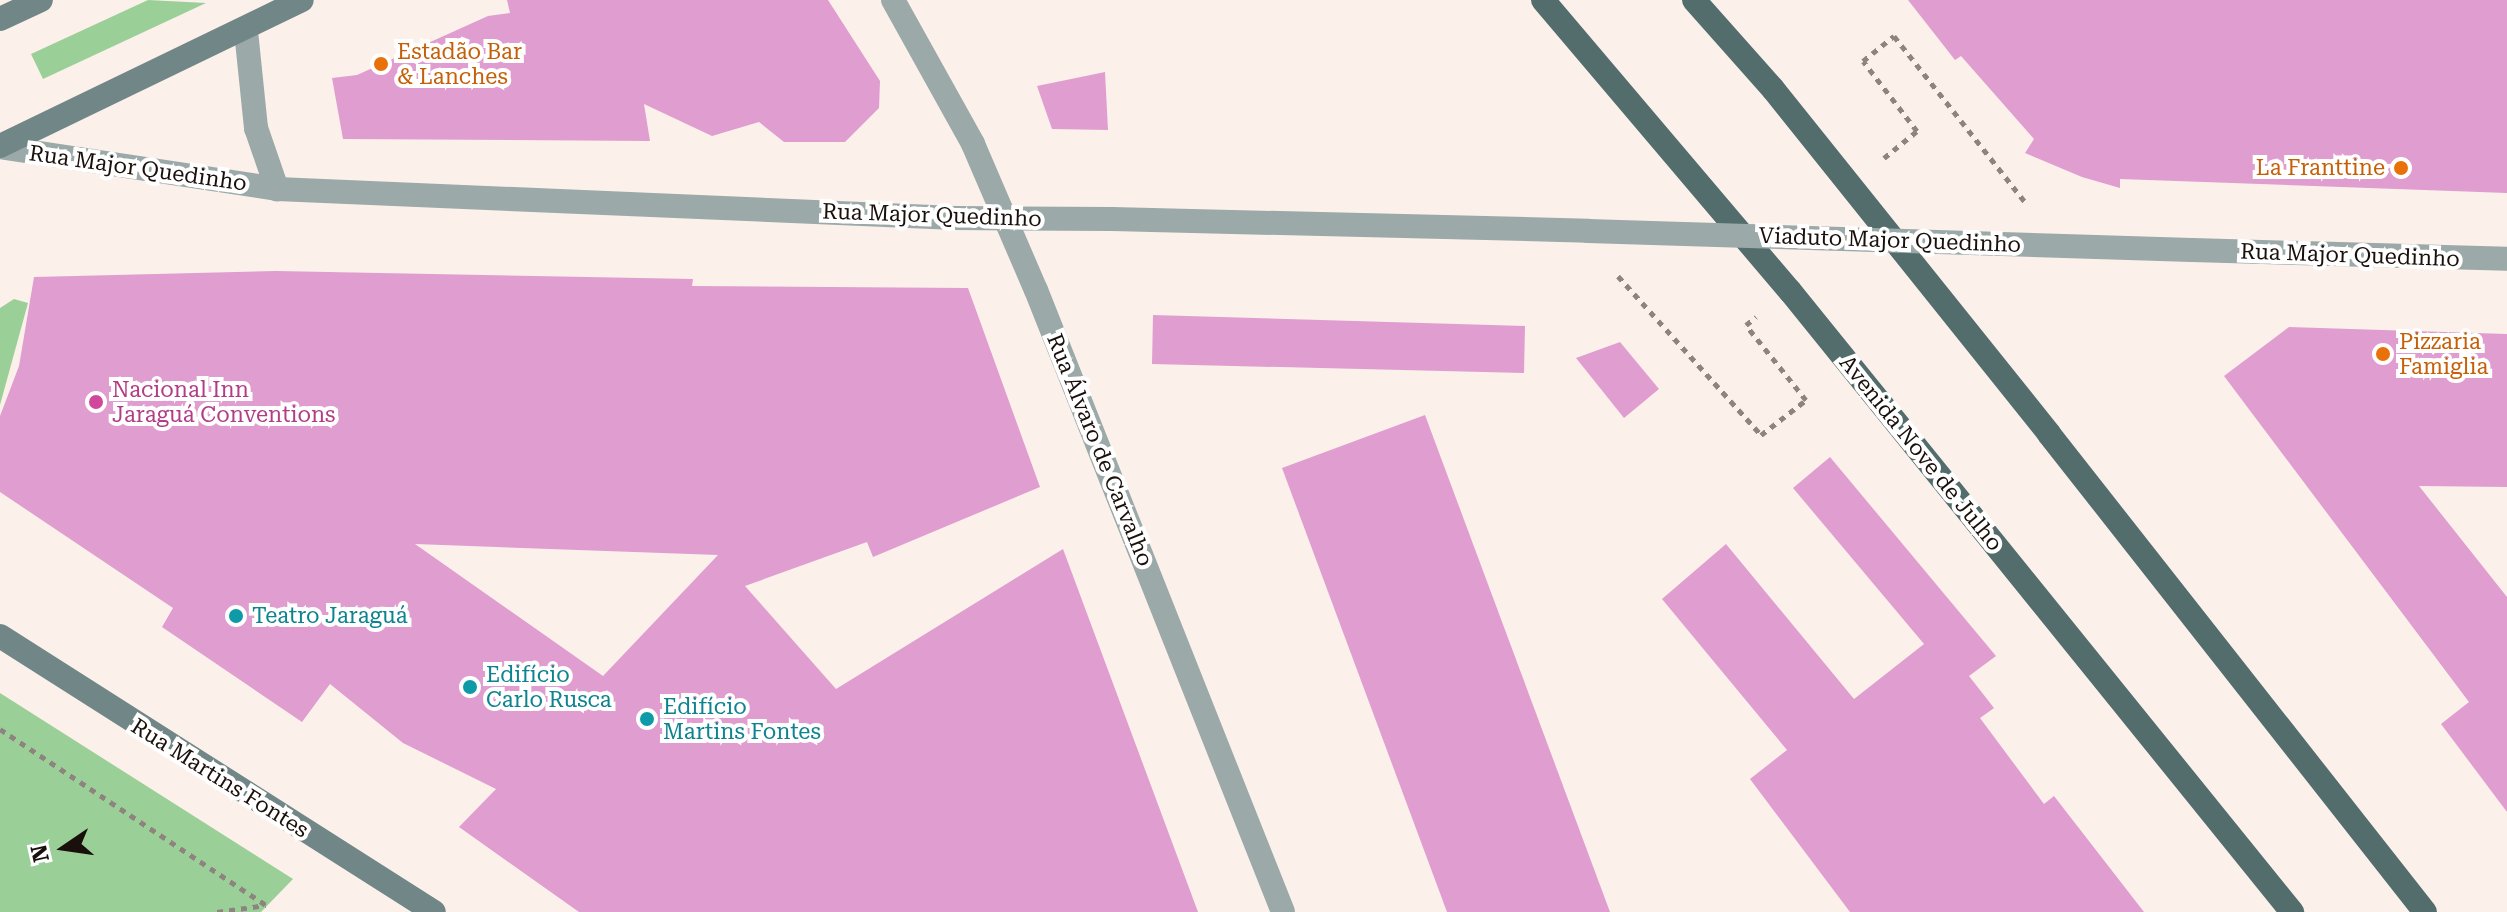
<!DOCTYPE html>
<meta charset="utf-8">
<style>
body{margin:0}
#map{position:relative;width:2507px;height:912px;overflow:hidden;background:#fcf0eb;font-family:"Roboto Serif",serif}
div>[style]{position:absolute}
.green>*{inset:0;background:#9acf98}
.building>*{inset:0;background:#df9ecf}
.path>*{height:5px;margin-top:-2.5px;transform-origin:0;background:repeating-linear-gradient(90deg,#8e837f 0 6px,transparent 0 12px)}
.minor>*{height:24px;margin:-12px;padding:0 12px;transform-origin:12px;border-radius:12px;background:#9ba9a9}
.tertiary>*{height:24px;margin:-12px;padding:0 12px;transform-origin:12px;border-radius:12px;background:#9ba9a9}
.secondary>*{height:24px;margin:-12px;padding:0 12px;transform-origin:12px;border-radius:12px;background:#718686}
.primary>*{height:24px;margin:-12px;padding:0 12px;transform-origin:12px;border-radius:12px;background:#536d6d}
.minor-bridge>*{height:24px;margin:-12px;padding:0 12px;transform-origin:12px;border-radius:12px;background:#9ba9a9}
.dots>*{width:22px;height:22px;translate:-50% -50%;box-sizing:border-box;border:4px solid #fff;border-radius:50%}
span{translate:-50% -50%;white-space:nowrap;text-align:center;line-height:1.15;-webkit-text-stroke:8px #fff;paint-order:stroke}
.food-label{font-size:22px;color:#c56008}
.left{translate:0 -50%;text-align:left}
.right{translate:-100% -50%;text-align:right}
.street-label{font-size:22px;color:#19100c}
.hotel-label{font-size:22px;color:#b23c85}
.culture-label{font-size:22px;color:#0d838f}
.north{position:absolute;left:24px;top:808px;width:80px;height:80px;-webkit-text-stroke:6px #fff;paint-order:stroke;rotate:257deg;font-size:22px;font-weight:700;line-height:32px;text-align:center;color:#19100c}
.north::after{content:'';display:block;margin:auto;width:28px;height:36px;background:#19100c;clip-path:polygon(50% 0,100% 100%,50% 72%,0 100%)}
</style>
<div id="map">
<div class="green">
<div style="clip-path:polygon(148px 0,206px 3px,43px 79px,31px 54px)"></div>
<div style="clip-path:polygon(14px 299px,28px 303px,0 405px,0 308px)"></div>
<div style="clip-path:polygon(0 693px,293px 879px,261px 912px,0 912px)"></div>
</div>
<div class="building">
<div style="clip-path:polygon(507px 0,828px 0,880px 81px,879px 108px,845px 142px,784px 142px,759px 122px,712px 136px,644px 104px,650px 141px,343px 139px,332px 78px,357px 75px,488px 16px,510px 13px)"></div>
<div style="clip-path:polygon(1908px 0,2507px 0,2507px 193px,2120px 179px,2120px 188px,2082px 177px,2025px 153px,2034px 139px,1961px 56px,1955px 60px)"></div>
<div style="clip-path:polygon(1105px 72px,1108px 130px,1052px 129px,1037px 86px)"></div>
<div style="clip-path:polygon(evenodd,276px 271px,693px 279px,692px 286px,968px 288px,1040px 487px,873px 557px,867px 542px,745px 586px,836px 689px,1063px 549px,1198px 912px,579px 912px,459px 827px,496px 789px,403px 743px,330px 684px,302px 722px,162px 627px,173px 608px,0 492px,0 416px,19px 366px,34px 277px,276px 271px,415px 544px,718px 555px,603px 676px,415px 544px)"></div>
<div style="clip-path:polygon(1153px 315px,1525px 326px,1524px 373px,1152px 364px)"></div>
<div style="clip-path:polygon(2289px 327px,2507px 334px,2507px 487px,2419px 486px,2507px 597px,2507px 812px,2441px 724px,2469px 702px,2224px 376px)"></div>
<div style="clip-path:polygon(1620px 342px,1659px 389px,1624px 418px,1576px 358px)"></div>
<div style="clip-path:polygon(1425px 415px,1610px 912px,1447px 912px,1282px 468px)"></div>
<div style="clip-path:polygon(1830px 457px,1996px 656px,1969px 676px,1994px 708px,1980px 718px,2044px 804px,2054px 796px,2144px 912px,1850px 912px,1750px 779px,1787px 750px,1662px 599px,1726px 544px,1854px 699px,1924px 644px,1793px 488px)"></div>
</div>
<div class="path">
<div style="left:1884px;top:158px;width:43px;rotate:-39.3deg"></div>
<div style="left:1917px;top:131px;width:88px;rotate:-127.6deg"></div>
<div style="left:1863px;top:61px;width:40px;rotate:-39deg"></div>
<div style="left:1894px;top:36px;width:211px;rotate:51.7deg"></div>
<div style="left:1618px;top:276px;width:214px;rotate:48deg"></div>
<div style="left:1761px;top:435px;width:57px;rotate:-37.9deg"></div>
<div style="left:1806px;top:400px;width:96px;rotate:-128.7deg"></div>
<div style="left:1746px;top:325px;width:13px;rotate:-39deg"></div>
<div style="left:0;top:729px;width:319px;rotate:33.5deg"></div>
<div style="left:217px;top:912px;width:49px;rotate:-8.1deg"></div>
</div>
<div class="minor">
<div style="left:246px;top:31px;width:98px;rotate:84.1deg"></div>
<div style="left:256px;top:128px;width:65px;rotate:71deg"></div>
<div style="left:0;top:147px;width:280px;rotate:8.6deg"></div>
<div style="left:277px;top:189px;width:679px;rotate:2.45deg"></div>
<div style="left:1112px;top:219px;width:476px;rotate:1.4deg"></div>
<div style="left:2192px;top:250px;width:315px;rotate:1.6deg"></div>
</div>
<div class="tertiary">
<div style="left:893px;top:0;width:165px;rotate:60.9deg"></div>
<div style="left:973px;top:144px;width:159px;rotate:66.7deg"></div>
<div style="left:1036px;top:290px;width:669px;rotate:68.34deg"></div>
</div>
<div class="secondary">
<div style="left:0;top:19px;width:45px;rotate:-24.9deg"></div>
<div style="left:0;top:146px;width:335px;rotate:-25.8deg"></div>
<div style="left:0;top:636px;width:514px;rotate:32.45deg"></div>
</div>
<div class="primary">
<div style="left:1543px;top:0;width:382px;rotate:49.7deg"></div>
<div style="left:1790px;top:291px;width:799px;rotate:51.05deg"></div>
<div style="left:1694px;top:0;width:119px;rotate:48.4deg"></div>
<div style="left:1773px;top:89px;width:442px;rotate:51.3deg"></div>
<div style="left:2049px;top:434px;width:608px;rotate:51.81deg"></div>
</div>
<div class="minor-bridge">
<div style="left:955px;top:218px;width:157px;rotate:0.4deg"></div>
<div style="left:1588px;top:231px;width:604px;rotate:1.8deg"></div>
</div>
<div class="dots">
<div style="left:381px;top:64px;background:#e8710a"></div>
<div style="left:2401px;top:168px;background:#e8710a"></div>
<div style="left:2383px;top:354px;background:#e8710a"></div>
<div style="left:96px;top:402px;background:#d1479c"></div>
<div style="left:236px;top:616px;background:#0f9aa8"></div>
<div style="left:470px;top:687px;background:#0f9aa8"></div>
<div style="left:647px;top:719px;background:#0f9aa8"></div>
</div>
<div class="food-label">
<span class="left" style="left:397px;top:64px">Estadão Bar<br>&amp; Lanches</span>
<span class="right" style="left:2385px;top:168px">La Franttine</span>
<span class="left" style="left:2399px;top:354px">Pizzaria<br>Famiglia</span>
</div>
<div class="street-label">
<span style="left:138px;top:168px;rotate:8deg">Rua Major Quedinho</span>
<span style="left:932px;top:215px;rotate:2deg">Rua Major Quedinho</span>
<span style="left:1890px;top:240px;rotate:2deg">Viaduto Major Quedinho</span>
<span style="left:2350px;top:255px;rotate:2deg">Rua Major Quedinho</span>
<span style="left:1100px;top:450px;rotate:68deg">Rua Álvaro de Carvalho</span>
<span style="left:1921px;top:453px;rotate:51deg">Avenida Nove de Julho</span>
<span style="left:220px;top:778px;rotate:32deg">Rua Martins Fontes</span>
</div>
<div class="hotel-label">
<span class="left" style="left:112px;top:402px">Nacional Inn<br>Jaraguá Conventions</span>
</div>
<div class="culture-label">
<span class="left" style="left:252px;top:616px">Teatro Jaraguá</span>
<span class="left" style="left:486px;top:687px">Edifício<br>Carlo Rusca</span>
<span class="left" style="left:663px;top:719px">Edifício<br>Martins Fontes</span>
</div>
<div class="north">N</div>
</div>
